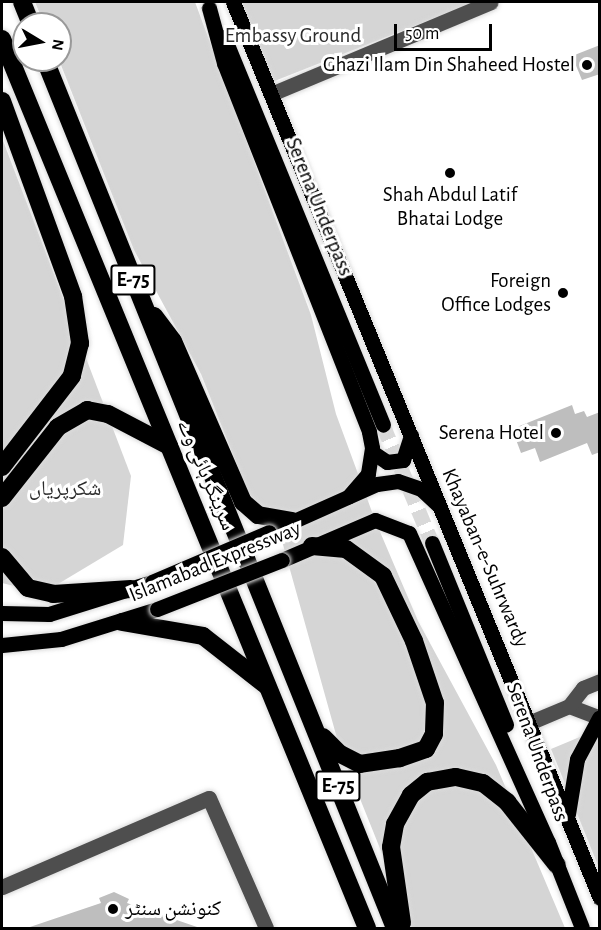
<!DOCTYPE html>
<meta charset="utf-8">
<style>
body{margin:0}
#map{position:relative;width:601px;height:930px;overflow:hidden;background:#fff;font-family:"Alegreya Sans","Noto Naskh Arabic",sans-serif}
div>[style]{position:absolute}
.green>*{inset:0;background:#d5d5d5}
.building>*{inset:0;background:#bebebe}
.major-tunnel>*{height:15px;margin-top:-7.5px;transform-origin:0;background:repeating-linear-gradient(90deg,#d9d9d9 0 15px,transparent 0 23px)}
.roads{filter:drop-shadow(0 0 2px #dbdbdb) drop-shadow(0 0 2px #dbdbdb)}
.minor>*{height:15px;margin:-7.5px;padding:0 7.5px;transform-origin:7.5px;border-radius:7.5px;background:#4e4e4e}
.major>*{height:15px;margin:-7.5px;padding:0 7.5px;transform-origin:7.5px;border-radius:7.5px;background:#000}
.highway>*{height:18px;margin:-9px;padding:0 9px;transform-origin:9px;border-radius:9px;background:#000}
.bridges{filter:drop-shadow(0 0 2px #dbdbdb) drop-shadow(0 0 2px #dbdbdb)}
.major-bridge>*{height:15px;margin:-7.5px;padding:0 7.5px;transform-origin:7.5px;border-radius:7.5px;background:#000}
.dots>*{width:16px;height:16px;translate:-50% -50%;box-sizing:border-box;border:3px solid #fff;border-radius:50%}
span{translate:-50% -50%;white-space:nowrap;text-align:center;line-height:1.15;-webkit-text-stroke:6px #fff;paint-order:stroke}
.shield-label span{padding:2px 4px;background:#fff;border:2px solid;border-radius:4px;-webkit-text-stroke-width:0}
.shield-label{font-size:20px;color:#000;font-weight:700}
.park-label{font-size:21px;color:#2c2c2c}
.poi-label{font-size:21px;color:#000}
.right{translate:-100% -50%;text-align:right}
.left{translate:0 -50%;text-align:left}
.street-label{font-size:21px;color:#000}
.frame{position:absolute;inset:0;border:3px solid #000;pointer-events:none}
.north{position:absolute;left:12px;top:12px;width:60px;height:60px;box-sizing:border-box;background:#fff;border:2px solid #999;border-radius:50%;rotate:100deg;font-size:16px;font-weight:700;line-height:24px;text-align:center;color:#000}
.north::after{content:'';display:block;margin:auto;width:21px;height:27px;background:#000;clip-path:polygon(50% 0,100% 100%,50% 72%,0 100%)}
.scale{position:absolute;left:394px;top:24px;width:98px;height:27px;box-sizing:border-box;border:3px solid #000;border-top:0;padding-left:8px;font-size:18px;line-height:21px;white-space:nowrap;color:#000;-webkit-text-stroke:4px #fff;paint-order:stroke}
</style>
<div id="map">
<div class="green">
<div style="clip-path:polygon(35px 2px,195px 2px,311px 315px,336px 414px,375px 520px,418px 621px,496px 765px,565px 928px,412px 928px,340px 749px,282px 541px,247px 490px,201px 374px,134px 250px,59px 60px,60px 24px,44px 24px)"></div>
<div style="clip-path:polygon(240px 2px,475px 2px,272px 82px)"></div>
<div style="clip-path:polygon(2px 138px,131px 476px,123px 545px,43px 593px,2px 583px)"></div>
<div style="clip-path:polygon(599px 729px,599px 868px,551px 749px)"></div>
</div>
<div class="building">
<div style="clip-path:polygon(600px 45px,600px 74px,582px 80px,572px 56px)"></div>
<div style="clip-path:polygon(572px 405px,575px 414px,584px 411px,587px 417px,600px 412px,600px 452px,592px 455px,587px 443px,540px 462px,535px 448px,521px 453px,512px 429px)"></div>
<div style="clip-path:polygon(114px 892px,129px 899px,127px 903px,200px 928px,27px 928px,101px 903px,99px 898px)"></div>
</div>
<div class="major-tunnel">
<div style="left:383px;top:425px;width:128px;rotate:67.4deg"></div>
</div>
<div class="roads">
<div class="minor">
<div style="left:271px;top:94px;width:238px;rotate:-22.7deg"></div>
<div style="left:569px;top:706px;width:33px;rotate:21deg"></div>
<div style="left:531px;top:722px;width:41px;rotate:-22.8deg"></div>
<div style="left:569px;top:706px;width:23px;rotate:-52deg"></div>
<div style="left:583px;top:688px;width:18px;rotate:-22deg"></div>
<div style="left:2px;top:887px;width:225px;rotate:-23.3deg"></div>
<div style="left:209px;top:798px;width:142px;rotate:66.3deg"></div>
</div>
<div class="major">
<div style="left:233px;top:2px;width:968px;rotate:67.73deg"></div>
<div style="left:209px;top:8px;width:57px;rotate:74.7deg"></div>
<div style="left:224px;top:63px;width:396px;rotate:68.5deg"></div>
<div style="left:369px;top:432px;width:16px;rotate:79deg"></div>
<div style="left:372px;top:448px;width:26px;rotate:99deg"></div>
<div style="left:368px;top:474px;width:30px;rotate:131deg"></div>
<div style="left:224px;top:37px;width:419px;rotate:67.7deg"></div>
<div style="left:372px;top:452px;width:18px;rotate:34deg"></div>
<div style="left:387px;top:462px;width:16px;rotate:-7deg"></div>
<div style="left:403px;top:460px;width:26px;rotate:-72deg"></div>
<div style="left:269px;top:532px;width:118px;rotate:-24deg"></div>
<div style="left:377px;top:484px;width:21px;rotate:-8deg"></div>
<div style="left:398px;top:481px;width:24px;rotate:19deg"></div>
<div style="left:421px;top:489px;width:22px;rotate:43deg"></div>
<div style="left:432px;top:543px;width:196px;rotate:67.8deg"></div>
<div style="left:282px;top:560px;width:101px;rotate:-23.3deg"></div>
<div style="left:375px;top:520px;width:36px;rotate:21deg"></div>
<div style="left:409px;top:533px;width:339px;rotate:65.8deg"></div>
<div style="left:548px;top:842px;width:92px;rotate:68.4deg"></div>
<div style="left:2px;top:613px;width:47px;rotate:1.2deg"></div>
<div style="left:49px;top:614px;width:108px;rotate:-17.3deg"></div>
<div style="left:2px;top:645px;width:59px;rotate:-5.8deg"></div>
<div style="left:61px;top:639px;width:101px;rotate:-17.4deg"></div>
<div style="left:568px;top:814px;width:56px;rotate:-80.7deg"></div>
<div style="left:577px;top:759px;width:47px;rotate:-61.8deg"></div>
</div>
<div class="highway">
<div style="left:22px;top:2px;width:24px;rotate:68deg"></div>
<div style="left:2px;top:39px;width:961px;rotate:67.68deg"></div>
<div style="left:45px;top:60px;width:936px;rotate:68.04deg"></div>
<div style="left:2px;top:101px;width:208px;rotate:70deg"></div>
<div style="left:73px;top:296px;width:48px;rotate:81.5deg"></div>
<div style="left:80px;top:343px;width:34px;rotate:104deg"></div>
<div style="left:72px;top:376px;width:115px;rotate:127.6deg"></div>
<div style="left:154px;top:316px;width:31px;rotate:53deg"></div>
<div style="left:173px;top:341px;width:176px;rotate:66.5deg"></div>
<div style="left:243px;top:502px;width:20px;rotate:41deg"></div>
<div style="left:258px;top:515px;width:35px;rotate:10deg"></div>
<div style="left:2px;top:498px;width:90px;rotate:-51.7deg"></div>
<div style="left:58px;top:427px;width:34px;rotate:-30deg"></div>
<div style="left:87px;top:410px;width:21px;rotate:11deg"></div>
<div style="left:108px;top:414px;width:69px;rotate:27.7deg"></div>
<div style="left:312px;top:546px;width:34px;rotate:5deg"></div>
<div style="left:346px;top:549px;width:46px;rotate:36.1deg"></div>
<div style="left:383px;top:576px;width:72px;rotate:64.5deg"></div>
<div style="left:414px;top:641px;width:65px;rotate:71.3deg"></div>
<div style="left:435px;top:703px;width:31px;rotate:92deg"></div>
<div style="left:434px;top:734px;width:17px;rotate:118deg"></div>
<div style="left:426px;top:749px;width:28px;rotate:161deg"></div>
<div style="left:400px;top:758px;width:40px;rotate:171.5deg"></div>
<div style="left:360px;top:764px;width:22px;rotate:-153deg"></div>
<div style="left:340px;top:754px;width:24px;rotate:-135deg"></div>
<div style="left:2px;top:557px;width:40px;rotate:50deg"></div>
<div style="left:28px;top:588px;width:26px;rotate:13deg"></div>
<div style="left:53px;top:594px;width:78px;rotate:-3.7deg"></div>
<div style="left:122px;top:622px;width:82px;rotate:9.8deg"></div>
<div style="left:203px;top:636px;width:81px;rotate:38deg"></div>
<div style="left:402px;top:923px;width:77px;rotate:-98.2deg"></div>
<div style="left:391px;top:847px;width:23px;rotate:-80deg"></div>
<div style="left:395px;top:824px;width:33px;rotate:-61deg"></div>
<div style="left:411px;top:795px;width:21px;rotate:-39deg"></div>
<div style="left:427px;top:782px;width:29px;rotate:-10deg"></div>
<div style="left:456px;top:777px;width:28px;rotate:13deg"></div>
<div style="left:483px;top:783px;width:31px;rotate:38deg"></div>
<div style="left:507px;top:802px;width:80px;rotate:51.6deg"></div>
</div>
</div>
<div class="bridges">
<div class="major-bridge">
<div style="left:152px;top:582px;width:127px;rotate:-23.1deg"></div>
<div style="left:157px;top:609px;width:134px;rotate:-21.4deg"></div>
</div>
</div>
<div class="dots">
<div style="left:587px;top:65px;background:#000"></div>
<div style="left:450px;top:173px;background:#000"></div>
<div style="left:563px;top:293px;background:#000"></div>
<div style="left:556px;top:433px;background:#000"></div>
<div style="left:113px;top:909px;background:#000"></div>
</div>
<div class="shield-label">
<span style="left:133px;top:280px">E-75</span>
<span style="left:338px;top:786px">E-75</span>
</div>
<div class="park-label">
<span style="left:293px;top:36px">Embassy Ground</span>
<span style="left:65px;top:489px">شکرپریاں</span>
</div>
<div class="poi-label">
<span class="right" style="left:575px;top:65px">Ghazi Ilam Din Shaheed Hostel</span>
<span style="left:450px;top:207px">Shah Abdul Latif<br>Bhatai Lodge</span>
<span class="right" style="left:551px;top:293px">Foreign<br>Office Lodges</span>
<span class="right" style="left:544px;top:433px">Serena Hotel</span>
<span class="left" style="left:125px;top:909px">کنونشن سنٹر</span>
</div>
<div class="street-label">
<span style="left:319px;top:207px;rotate:68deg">Serena Underpass</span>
<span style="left:206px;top:475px;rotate:67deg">سرینگر ہائی وے</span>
<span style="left:485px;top:558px;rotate:67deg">Khayaban-e-Suhrwardy</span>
<span style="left:215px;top:562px;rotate:-22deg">Islamabad Expressway</span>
<span style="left:537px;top:752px;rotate:70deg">Serena Underpass</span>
</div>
<div class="frame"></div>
<div class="north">N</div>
<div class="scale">50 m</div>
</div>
